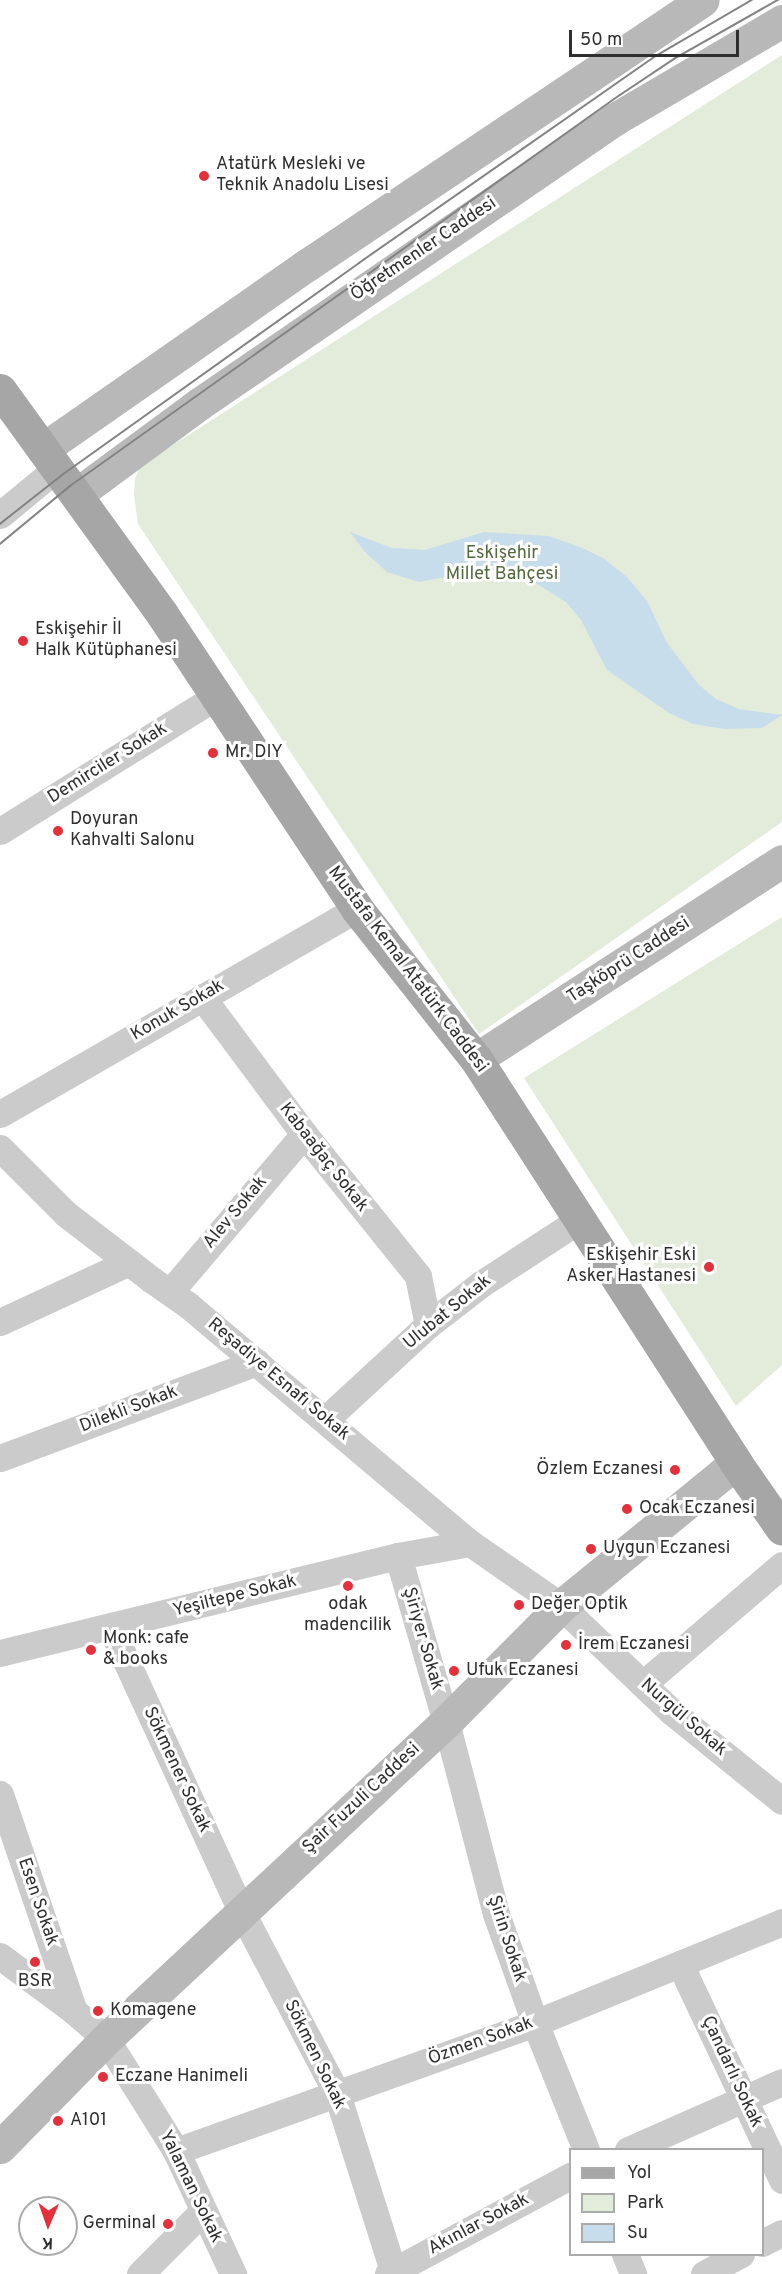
<!DOCTYPE html>
<meta charset="utf-8">
<style>
body{margin:0}
#map{position:relative;width:782px;height:2274px;overflow:hidden;background:#fff;font-family:Overpass,sans-serif}
div>[style]{position:absolute}
.green>*{inset:0;background:#e3ebdb}
.water>*{inset:0;background:#c7ddeb}
.minor>*{height:27px;margin:-13.5px;padding:0 13.5px;transform-origin:13.5px;border-radius:13.5px;background:#cbcbcb}
.secondary>*{height:33px;margin:-16.5px;padding:0 16.5px;transform-origin:16.5px;border-radius:16.5px;background:#b8b8b8}
.primary>*{height:33px;margin:-16.5px;padding:0 16.5px;transform-origin:16.5px;border-radius:16.5px;background:#a6a6a6}
.tram>*{height:1.5px;margin:-0.75px;padding:0 0.75px;transform-origin:0.75px;border-radius:0.75px;background:#838383}
.dots>*{width:16px;height:16px;translate:-50% -50%;box-sizing:border-box;border:3px solid #fff;border-radius:50%}
span{translate:-50% -50%;white-space:nowrap;text-align:center;line-height:1.15;-webkit-text-stroke:6px #fff;paint-order:stroke}
.poi-label{font-size:18px;color:#2e2e2e}
.left{translate:0 -50%;text-align:left}
.right{translate:-100% -50%;text-align:right}
.street-label{font-size:18px;color:#2e2e2e}
.park-label{font-size:18px;color:#50693b}
.legend{position:absolute;left:569px;top:2148px;width:195px;height:108px;box-sizing:border-box;background:#fff;border:2px solid #ababab;margin:0;padding:8px 10px;list-style:none;font-size:18px;color:#2e2e2e}
.legend li{display:flex;align-items:center;gap:12px;height:30px}
.legend b{width:30px;border:2px solid #ababab}
.north{position:absolute;left:18px;top:2196px;width:60px;height:60px;box-sizing:border-box;background:#fff;border:2px solid #ababab;border-radius:50%;rotate:182deg;font-size:16px;font-weight:700;line-height:24px;text-align:center;color:#2e2e2e}
.north::after{content:'';display:block;margin:auto;width:21px;height:27px;background:#e4303b;clip-path:polygon(50% 0,100% 100%,50% 72%,0 100%)}
.scale{position:absolute;left:569px;top:30px;width:170px;height:27px;box-sizing:border-box;border:3px solid #2e2e2e;border-top:0;padding-left:8px;font-size:18px;line-height:21px;white-space:nowrap;color:#2e2e2e;-webkit-text-stroke:4px #fff;paint-order:stroke}
</style>
<div id="map">
<div class="green">
<div style="clip-path:polygon(782px 55px,782px 822px,479px 1034px,138px 524px,134px 495px,135px 479px,140px 466px)"></div>
<div style="clip-path:polygon(782px 917px,782px 1365px,736px 1406px,524px 1078px)"></div>
</div>
<div class="water">
<div style="clip-path:polygon(350px 532px,392px 548px,425px 550px,484px 532px,549px 536px,582px 548px,603px 558px,627px 577px,647px 601px,667px 643px,699px 685px,716px 699px,739px 709px,782px 715px,762px 728px,725px 729px,693px 724px,669px 713px,607px 670px,581px 620px,566px 602px,534px 582px,498px 573px,471px 572px,419px 582px,387px 572px,365px 552px)"></div>
</div>
<div class="minor">
<div style="left:0;top:515px;width:74px;rotate:-39.5deg"></div>
<div style="left:0;top:831px;width:256px;rotate:-31.9deg"></div>
<div style="left:202px;top:997px;width:171px;rotate:53.3deg"></div>
<div style="left:304px;top:1134px;width:182px;rotate:51.2deg"></div>
<div style="left:418px;top:1276px;width:50px;rotate:78.5deg"></div>
<div style="left:0;top:1114px;width:412px;rotate:-29.9deg"></div>
<div style="left:0;top:1148px;width:93px;rotate:45deg"></div>
<div style="left:66px;top:1214px;width:108px;rotate:37.5deg"></div>
<div style="left:152px;top:1280px;width:44px;rotate:34.8deg"></div>
<div style="left:188px;top:1305px;width:369px;rotate:40.2deg"></div>
<div style="left:470px;top:1543px;width:111px;rotate:34.7deg"></div>
<div style="left:561px;top:1606px;width:153px;rotate:43.7deg"></div>
<div style="left:672px;top:1712px;width:141px;rotate:39deg"></div>
<div style="left:170px;top:1292px;width:207px;rotate:-49.7deg"></div>
<div style="left:0;top:1322px;width:142px;rotate:-24.9deg"></div>
<div style="left:326px;top:1419px;width:139px;rotate:-42.7deg"></div>
<div style="left:428px;top:1325px;width:67px;rotate:-37.7deg"></div>
<div style="left:481px;top:1284px;width:117px;rotate:-33.1deg"></div>
<div style="left:0;top:1458px;width:274px;rotate:-20.5deg"></div>
<div style="left:398px;top:1556px;width:173px;rotate:73.9deg"></div>
<div style="left:446px;top:1722px;width:198px;rotate:75.4deg"></div>
<div style="left:496px;top:1914px;width:116px;rotate:70.3deg"></div>
<div style="left:535px;top:2023px;width:137px;rotate:68.1deg"></div>
<div style="left:111px;top:1628px;width:311px;rotate:65.3deg"></div>
<div style="left:241px;top:1911px;width:207px;rotate:62.3deg"></div>
<div style="left:337px;top:2094px;width:189px;rotate:72.4deg"></div>
<div style="left:0;top:1653px;width:410px;rotate:-13.7deg"></div>
<div style="left:398px;top:1556px;width:73px;rotate:-10.2deg"></div>
<div style="left:643px;top:1684px;width:183px;rotate:-40.6deg"></div>
<div style="left:0;top:1794px;width:229px;rotate:71.2deg"></div>
<div style="left:0;top:1956px;width:92px;rotate:36.6deg"></div>
<div style="left:74px;top:2011px;width:43px;rotate:41.2deg"></div>
<div style="left:106px;top:2039px;width:132px;rotate:58deg"></div>
<div style="left:176px;top:2151px;width:136px;rotate:65.1deg"></div>
<div style="left:680px;top:1964px;width:239px;rotate:64.7deg"></div>
<div style="left:628px;top:2150px;width:168px;rotate:-23.8deg"></div>
<div style="left:176px;top:2151px;width:381px;rotate:-19.6deg"></div>
<div style="left:535px;top:2023px;width:267px;rotate:-22.2deg"></div>
<div style="left:762px;top:2243px;width:22px;rotate:-27deg"></div>
<div style="left:625px;top:2254px;width:22px;rotate:68deg"></div>
<div style="left:140px;top:2274px;width:88px;rotate:-45deg"></div>
<div style="left:388px;top:2274px;width:207px;rotate:-28.3deg"></div>
<div style="left:704px;top:2274px;width:42px;rotate:-28.4deg"></div>
</div>
<div class="secondary">
<div style="left:43px;top:449px;width:322px;rotate:-34.9deg"></div>
<div style="left:307px;top:265px;width:476px;rotate:-33.8deg"></div>
<div style="left:77px;top:494px;width:152px;rotate:-36.4deg"></div>
<div style="left:199px;top:404px;width:504px;rotate:-34.41deg"></div>
<div style="left:615px;top:119px;width:194px;rotate:-30.4deg"></div>
<div style="left:476px;top:1059px;width:364px;rotate:-32.9deg"></div>
<div style="left:0;top:2147px;width:151px;rotate:-45.5deg"></div>
<div style="left:106px;top:2039px;width:465px;rotate:-43deg"></div>
<div style="left:446px;top:1722px;width:163px;rotate:-45.2deg"></div>
<div style="left:561px;top:1606px;width:226px;rotate:-39.3deg"></div>
</div>
<div class="primary">
<div style="left:0;top:390px;width:276px;rotate:54.1deg"></div>
<div style="left:162px;top:614px;width:354px;rotate:56.5deg"></div>
<div style="left:357px;top:909px;width:191px;rotate:51.6deg"></div>
<div style="left:476px;top:1059px;width:480px;rotate:57.2deg"></div>
<div style="left:736px;top:1463px;width:80px;rotate:55.1deg"></div>
</div>
<div class="tram">
<div style="left:0;top:524px;width:79px;rotate:-38.3deg"></div>
<div style="left:62px;top:475px;width:365px;rotate:-35.5deg"></div>
<div style="left:359px;top:263px;width:362px;rotate:-34.9deg"></div>
<div style="left:656px;top:56px;width:111px;rotate:-30.3deg"></div>
<div style="left:0;top:544px;width:91px;rotate:-39.6deg"></div>
<div style="left:70px;top:486px;width:675px;rotate:-35.41deg"></div>
<div style="left:620px;top:95px;width:65px;rotate:-33.7deg"></div>
<div style="left:674px;top:59px;width:120px;rotate:-29.6deg"></div>
</div>
<div class="dots">
<div style="left:204px;top:176px;background:#e4303b"></div>
<div style="left:23px;top:641px;background:#e4303b"></div>
<div style="left:213px;top:753px;background:#e4303b"></div>
<div style="left:58px;top:831px;background:#e4303b"></div>
<div style="left:709px;top:1267px;background:#e4303b"></div>
<div style="left:675px;top:1470px;background:#e4303b"></div>
<div style="left:627px;top:1509px;background:#e4303b"></div>
<div style="left:591px;top:1549px;background:#e4303b"></div>
<div style="left:348px;top:1586px;background:#e4303b"></div>
<div style="left:519px;top:1605px;background:#e4303b"></div>
<div style="left:566px;top:1645px;background:#e4303b"></div>
<div style="left:91px;top:1650px;background:#e4303b"></div>
<div style="left:454px;top:1671px;background:#e4303b"></div>
<div style="left:35px;top:1962px;background:#e4303b"></div>
<div style="left:98px;top:2011px;background:#e4303b"></div>
<div style="left:103px;top:2077px;background:#e4303b"></div>
<div style="left:58px;top:2121px;background:#e4303b"></div>
<div style="left:168px;top:2224px;background:#e4303b"></div>
</div>
<div class="poi-label">
<span class="left" style="left:216px;top:176px">Atatürk Mesleki ve<br>Teknik Anadolu Lisesi</span>
<span class="left" style="left:35px;top:641px">Eskişehir İl<br>Halk Kütüphanesi</span>
<span class="left" style="left:225px;top:753px">Mr. DIY</span>
<span class="left" style="left:70px;top:831px">Doyuran<br>Kahvalti Salonu</span>
<span class="right" style="left:696px;top:1267px">Eskişehir Eski<br>Asker Hastanesi</span>
<span class="right" style="left:663px;top:1470px">Özlem Eczanesi</span>
<span class="left" style="left:639px;top:1509px">Ocak Eczanesi</span>
<span class="left" style="left:603px;top:1549px">Uygun Eczanesi</span>
<span class="left" style="left:531px;top:1605px">Değer Optik</span>
<span style="left:348px;top:1616px">odak<br>madencilik</span>
<span class="left" style="left:103px;top:1650px">Monk: cafe<br>&amp; books</span>
<span class="left" style="left:578px;top:1645px">İrem Eczanesi</span>
<span class="left" style="left:466px;top:1671px">Ufuk Eczanesi</span>
<span style="left:35px;top:1982px">BSR</span>
<span class="left" style="left:110px;top:2011px">Komagene</span>
<span class="left" style="left:115px;top:2077px">Eczane Hanimeli</span>
<span class="left" style="left:70px;top:2121px">A101</span>
<span class="right" style="left:156px;top:2224px">Germinal</span>
</div>
<div class="street-label">
<span style="left:424px;top:250px;rotate:-34deg">Öğretmenler Caddesi</span>
<span style="left:108px;top:764px;rotate:-32deg">Demirciler Sokak</span>
<span style="left:629px;top:961px;rotate:-33deg">Taşköprü Caddesi</span>
<span style="left:407px;top:970px;rotate:53deg">Mustafa Kemal Atatürk Caddesi</span>
<span style="left:178px;top:1011px;rotate:-30deg">Konuk Sokak</span>
<span style="left:323px;top:1158px;rotate:52deg">Kabaağaç Sokak</span>
<span style="left:236px;top:1213px;rotate:-50deg">Alev Sokak</span>
<span style="left:448px;top:1313px;rotate:-39deg">Ulubat Sokak</span>
<span style="left:278px;top:1380px;rotate:40deg">Reşadiye Esnafı Sokak</span>
<span style="left:129px;top:1410px;rotate:-21deg">Dilekli Sokak</span>
<span style="left:235px;top:1597px;rotate:-14deg">Yeşiltepe Sokak</span>
<span style="left:422px;top:1639px;rotate:74deg">Şiriyer Sokak</span>
<span style="left:683px;top:1718px;rotate:41deg">Nurgül Sokak</span>
<span style="left:176px;top:1770px;rotate:65deg">Sökmener Sokak</span>
<span style="left:362px;top:1799px;rotate:-43deg">Şair Fuzuli Caddesi</span>
<span style="left:37px;top:1902px;rotate:71deg">Esen Sokak</span>
<span style="left:506px;top:1939px;rotate:72deg">Şirin Sokak</span>
<span style="left:481px;top:2042px;rotate:-20deg">Özmen Sokak</span>
<span style="left:314px;top:2055px;rotate:64deg">Sökmen Sokak</span>
<span style="left:731px;top:2072px;rotate:65deg">Çandarlı Sokak</span>
<span style="left:190px;top:2187px;rotate:64deg">Yalaman Sokak</span>
<span style="left:479px;top:2225px;rotate:-28deg">Akınlar Sokak</span>
</div>
<div class="park-label">
<span style="left:502px;top:565px">Eskişehir<br>Millet Bahçesi</span>
</div>
<ul class="legend">
<li><b style="height:8px;background:#a6a6a6"></b>Yol</li>
<li><b style="height:16px;background:#e3ebdb"></b>Park</li>
<li><b style="height:16px;background:#c7ddeb"></b>Su</li>
</ul>
<div class="north">K</div>
<div class="scale">50 m</div>
</div>
